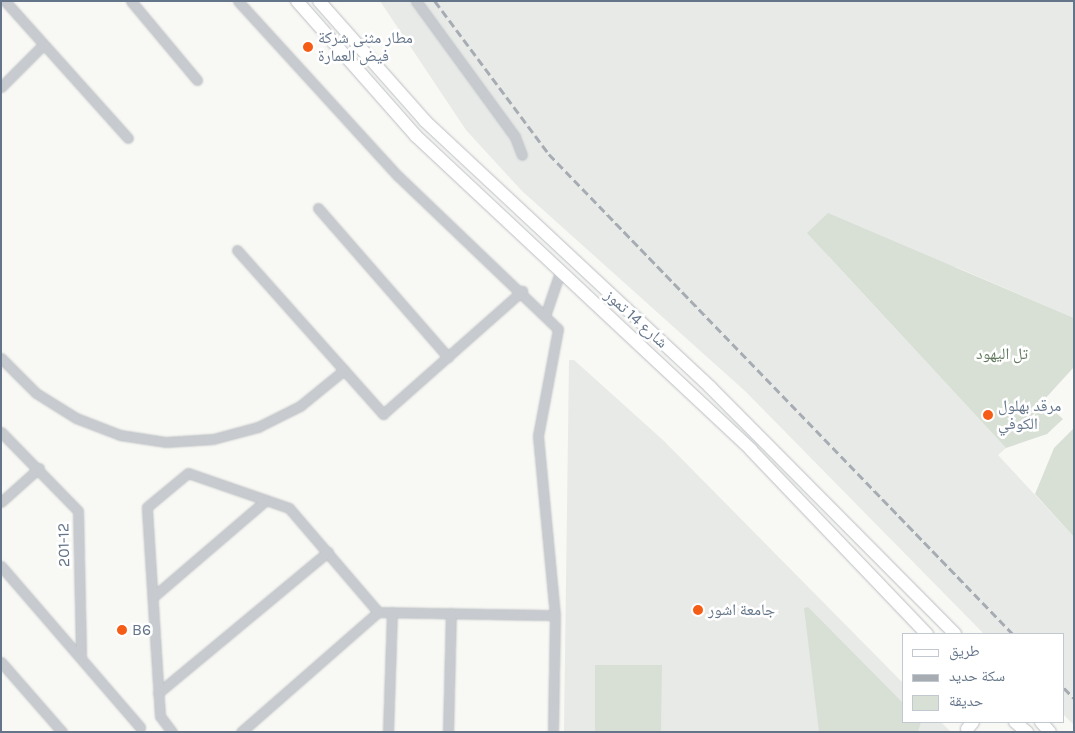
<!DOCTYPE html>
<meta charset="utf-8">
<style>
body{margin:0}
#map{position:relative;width:1075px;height:733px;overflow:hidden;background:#f8f8f4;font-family:Karla,"Noto Naskh Arabic",sans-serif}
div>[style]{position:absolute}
.built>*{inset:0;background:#e8eae8}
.green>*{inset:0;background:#d8e0d5}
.roads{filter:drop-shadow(0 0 1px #babec2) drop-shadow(0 0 1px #babec2)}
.minor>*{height:9px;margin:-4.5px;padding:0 4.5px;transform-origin:4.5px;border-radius:4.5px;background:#c7cbcf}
.primary>*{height:12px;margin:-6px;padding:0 6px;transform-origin:6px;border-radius:6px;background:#fff}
.rail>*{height:2.5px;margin-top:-1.25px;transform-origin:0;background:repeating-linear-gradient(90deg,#a7acb3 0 8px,transparent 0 12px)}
.dots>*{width:14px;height:14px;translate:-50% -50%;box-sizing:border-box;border:2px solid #fff;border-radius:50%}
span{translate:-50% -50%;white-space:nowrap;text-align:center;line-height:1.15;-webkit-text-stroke:5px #fff;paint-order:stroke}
.poi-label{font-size:16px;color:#647589}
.left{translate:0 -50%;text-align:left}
.street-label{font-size:16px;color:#647589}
.park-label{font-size:16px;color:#637a5f}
.frame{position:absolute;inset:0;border:2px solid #647589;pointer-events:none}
.legend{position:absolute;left:902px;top:633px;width:162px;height:90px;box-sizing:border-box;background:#fff;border:1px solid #c1c8d0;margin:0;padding:6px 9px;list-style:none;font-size:15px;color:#647589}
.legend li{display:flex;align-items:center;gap:10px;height:25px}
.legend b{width:25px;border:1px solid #c1c8d0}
</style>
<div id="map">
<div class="built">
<div style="clip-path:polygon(380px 1px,1074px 1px,1074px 318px,956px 267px,829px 257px,1006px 448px,998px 455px,1074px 537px,1074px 725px,1064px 715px,1064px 634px,984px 634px,745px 391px,522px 191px,466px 130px)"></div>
<div style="clip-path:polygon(569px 360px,574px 360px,664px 441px,904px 684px,904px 722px,941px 722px,951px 732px,564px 732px)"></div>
</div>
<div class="green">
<div style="clip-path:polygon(828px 213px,1074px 318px,1074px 367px,1043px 401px,1063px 419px,1047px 434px,1006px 448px,807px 233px)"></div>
<div style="clip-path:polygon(1074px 428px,1074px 537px,1035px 494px,1054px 448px)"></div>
<div style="clip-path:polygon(808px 607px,904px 704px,904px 722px,921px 722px,918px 732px,819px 732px,804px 608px)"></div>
<div style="clip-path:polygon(595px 665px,662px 665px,661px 732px,595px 732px)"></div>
</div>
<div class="roads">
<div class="minor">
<div style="left:5px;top:1px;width:184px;rotate:48.1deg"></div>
<div style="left:131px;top:1px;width:103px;rotate:50.1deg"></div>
<div style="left:238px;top:1px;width:237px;rotate:47.6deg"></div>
<div style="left:398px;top:176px;width:221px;rotate:43.7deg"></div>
<div style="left:558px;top:329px;width:109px;rotate:100.6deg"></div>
<div style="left:538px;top:436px;width:180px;rotate:84.6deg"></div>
<div style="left:555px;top:615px;width:117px;rotate:91deg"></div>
<div style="left:416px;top:1px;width:168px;rotate:53.9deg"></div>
<div style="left:515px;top:137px;width:19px;rotate:69deg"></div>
<div style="left:1px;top:87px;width:59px;rotate:-45deg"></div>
<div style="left:318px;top:208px;width:198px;rotate:48.9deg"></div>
<div style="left:237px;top:250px;width:220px;rotate:48.3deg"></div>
<div style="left:383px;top:414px;width:186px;rotate:-41.5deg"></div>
<div style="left:546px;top:313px;width:43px;rotate:-71.1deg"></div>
<div style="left:1px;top:358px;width:49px;rotate:45deg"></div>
<div style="left:36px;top:393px;width:47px;rotate:32deg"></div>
<div style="left:76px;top:418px;width:47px;rotate:21.1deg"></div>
<div style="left:120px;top:435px;width:47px;rotate:8.7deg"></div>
<div style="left:166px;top:442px;width:47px;rotate:-3.7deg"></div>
<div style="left:213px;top:439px;width:47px;rotate:-14.9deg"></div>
<div style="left:258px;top:427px;width:47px;rotate:-26.6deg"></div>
<div style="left:300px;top:406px;width:57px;rotate:-39.3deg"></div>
<div style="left:1px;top:432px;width:110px;rotate:45.7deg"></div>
<div style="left:78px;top:511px;width:147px;rotate:88.8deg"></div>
<div style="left:1px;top:502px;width:51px;rotate:-41.8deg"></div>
<div style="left:1px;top:566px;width:213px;rotate:49.2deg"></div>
<div style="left:153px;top:597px;width:149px;rotate:-40.6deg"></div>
<div style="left:1px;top:662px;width:93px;rotate:48.9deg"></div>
<div style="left:158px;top:693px;width:221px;rotate:-39.7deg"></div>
<div style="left:172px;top:732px;width:20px;rotate:-127deg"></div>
<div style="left:160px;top:716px;width:209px;rotate:-93.6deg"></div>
<div style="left:147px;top:507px;width:53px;rotate:-39.7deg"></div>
<div style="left:188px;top:473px;width:107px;rotate:19.1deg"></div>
<div style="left:289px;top:508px;width:137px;rotate:49.4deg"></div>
<div style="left:241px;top:732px;width:182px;rotate:-41.2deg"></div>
<div style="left:378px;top:612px;width:177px;rotate:1deg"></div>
<div style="left:388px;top:732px;width:120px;rotate:-88.1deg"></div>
<div style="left:448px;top:732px;width:119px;rotate:-88.6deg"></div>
</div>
<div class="primary">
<div style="left:297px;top:1px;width:180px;rotate:48.6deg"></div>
<div style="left:416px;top:136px;width:459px;rotate:43.1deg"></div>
<div style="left:751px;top:450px;width:255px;rotate:46.3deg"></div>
<div style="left:319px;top:1px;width:160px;rotate:48.5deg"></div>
<div style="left:425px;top:121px;width:390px;rotate:43deg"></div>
<div style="left:710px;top:387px;width:348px;rotate:45.2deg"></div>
<div style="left:1015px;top:722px;width:16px;rotate:40deg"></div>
<div style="left:1041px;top:722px;width:13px;rotate:48deg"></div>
<div style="left:967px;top:729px;width:9px;rotate:-49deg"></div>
</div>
</div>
<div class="rail">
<div style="left:435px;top:1px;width:191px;rotate:53.3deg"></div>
<div style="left:549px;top:154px;width:668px;rotate:45.97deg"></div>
<div style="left:1064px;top:688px;width:14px;rotate:45deg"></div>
</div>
<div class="dots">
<div style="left:308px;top:47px;background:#f55d17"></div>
<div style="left:988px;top:415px;background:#f55d17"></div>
<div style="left:698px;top:610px;background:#f55d17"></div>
<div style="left:122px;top:630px;background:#f55d17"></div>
</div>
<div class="poi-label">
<span class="left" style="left:318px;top:47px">مطار مثنى شركة<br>فيض العمارة</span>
<span class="left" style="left:998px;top:415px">مرقد بهلول<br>الكوفي</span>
<span class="left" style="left:708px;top:610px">جامعة اشور</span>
<span class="left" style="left:132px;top:630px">B6</span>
</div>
<div class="street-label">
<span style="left:636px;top:319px;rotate:42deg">شارع 14 تموز</span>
<span style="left:64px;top:545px;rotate:-91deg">201-12</span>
</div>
<div class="park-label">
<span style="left:1002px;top:354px">تل اليهود</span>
</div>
<div class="frame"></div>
<ul class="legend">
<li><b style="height:6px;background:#fff"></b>طريق</li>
<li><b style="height:6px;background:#a7acb3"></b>سكة حديد</li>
<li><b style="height:14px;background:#d8e0d5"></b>حديقة</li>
</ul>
</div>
